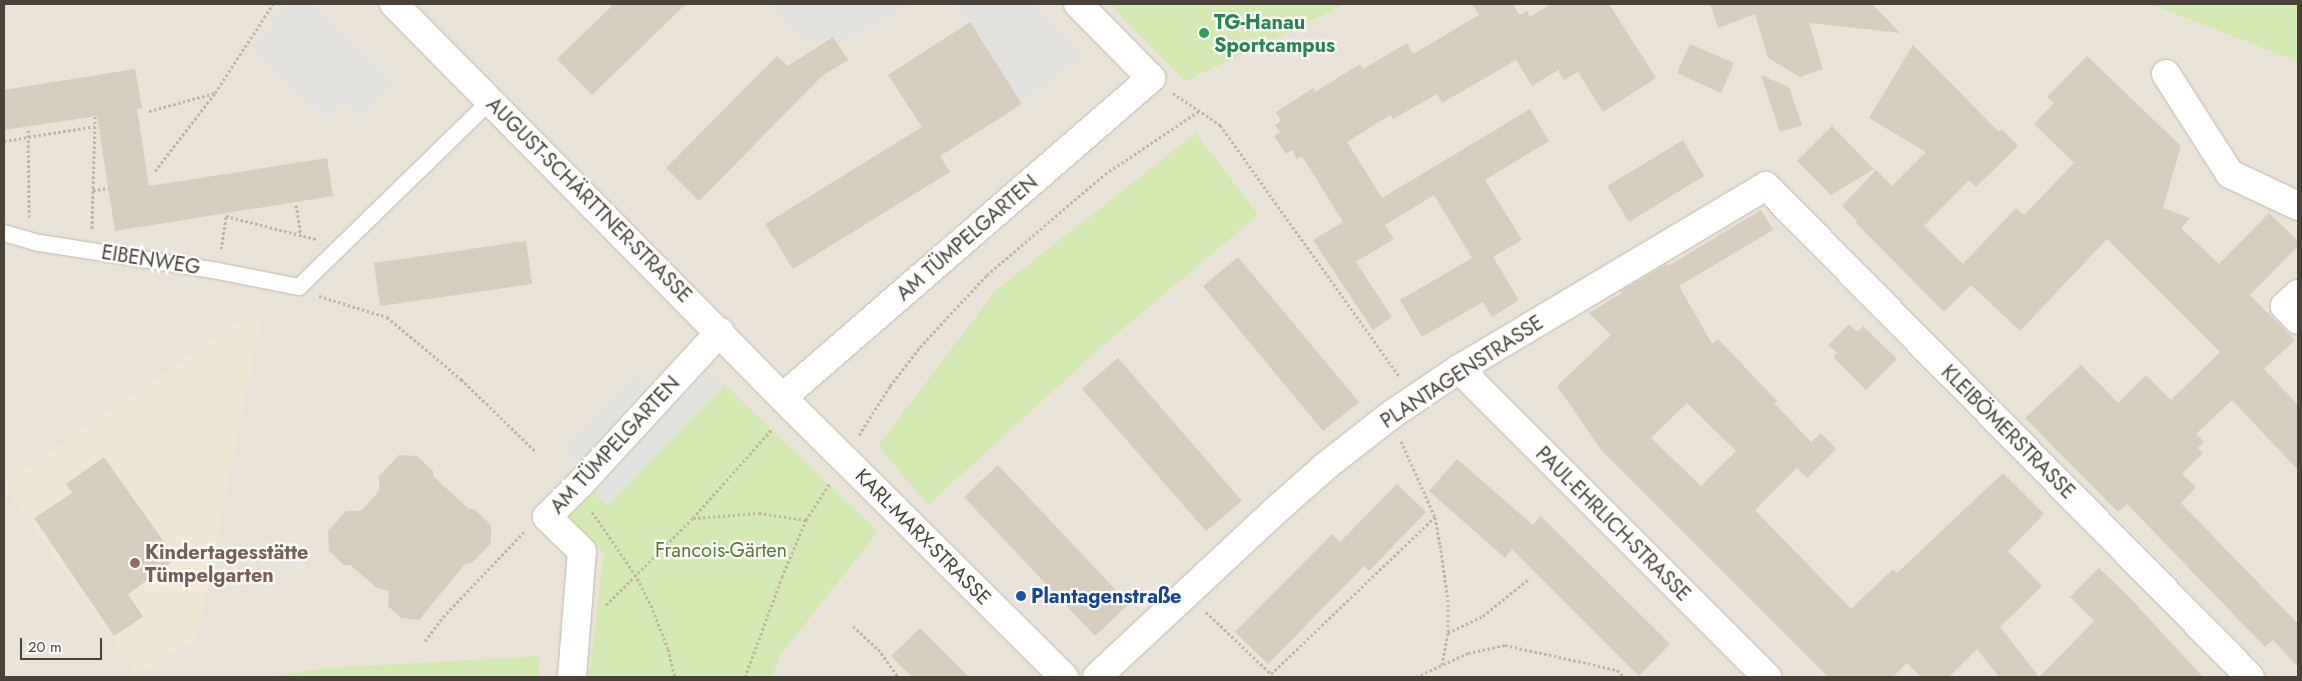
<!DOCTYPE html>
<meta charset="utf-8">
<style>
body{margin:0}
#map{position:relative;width:2302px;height:681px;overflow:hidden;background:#f5f1ea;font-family:Jost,sans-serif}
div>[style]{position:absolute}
.residential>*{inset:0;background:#e9e3d8}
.education>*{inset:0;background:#efe6d4}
.green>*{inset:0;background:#d4eab2}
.parking>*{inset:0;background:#e4e2df}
.building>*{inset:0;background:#d7cdbf}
.path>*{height:3px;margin-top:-1.5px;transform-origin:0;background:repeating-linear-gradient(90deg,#c4b49d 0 2.5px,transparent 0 5px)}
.roads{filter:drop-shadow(0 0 1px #c1b9ac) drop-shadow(0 0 1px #c1b9ac)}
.lane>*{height:16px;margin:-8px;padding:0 8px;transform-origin:8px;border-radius:8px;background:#fff}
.street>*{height:28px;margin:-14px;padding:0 14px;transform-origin:14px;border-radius:14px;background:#fff}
.dots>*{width:14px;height:14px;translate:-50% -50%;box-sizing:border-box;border:2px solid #fff;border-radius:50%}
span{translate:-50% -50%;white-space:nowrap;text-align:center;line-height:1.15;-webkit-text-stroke:4.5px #fff;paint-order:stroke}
.leisure-label{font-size:20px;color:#27864d;font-weight:700}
.left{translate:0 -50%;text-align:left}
.street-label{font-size:20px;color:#4a4238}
.park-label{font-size:20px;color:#4d7e28}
.education-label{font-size:20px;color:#785e54;font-weight:700}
.transit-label{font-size:20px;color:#164399;font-weight:700}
.frame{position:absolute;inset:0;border:5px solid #4a4238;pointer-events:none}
.scale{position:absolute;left:20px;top:638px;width:82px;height:22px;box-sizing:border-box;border:2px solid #4a4238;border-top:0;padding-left:6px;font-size:15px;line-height:18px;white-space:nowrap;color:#4a4238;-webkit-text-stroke:4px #fff;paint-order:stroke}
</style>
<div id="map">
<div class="residential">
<div style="clip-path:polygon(4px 4px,1109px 4px,1185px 82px,1345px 4px,2150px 4px,2298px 62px,2298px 677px,4px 677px)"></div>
</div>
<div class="education">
<div style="clip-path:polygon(265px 303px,197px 638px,137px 675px,4px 487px,4px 484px)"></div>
</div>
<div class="green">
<div style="clip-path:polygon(1109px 4px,1345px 4px,1185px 82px)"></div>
<div style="clip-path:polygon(2150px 4px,2298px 4px,2298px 62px)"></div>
<div style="clip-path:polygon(1196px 133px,1258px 215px,1101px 347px,928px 505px,878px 446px,996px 290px)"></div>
<div style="clip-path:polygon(725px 385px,878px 532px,780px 655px,772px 677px,589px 677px,604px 553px,567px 515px,593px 491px,607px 506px)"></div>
<div style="clip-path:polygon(540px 656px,538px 677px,268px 677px,327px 668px)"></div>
</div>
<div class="parking">
<div style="clip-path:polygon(288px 4px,311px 4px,395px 80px,360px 118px,342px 103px,327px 120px,248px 48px)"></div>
<div style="clip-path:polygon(768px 4px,915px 4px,839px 45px,833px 37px,810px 44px)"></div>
<div style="clip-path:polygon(956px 4px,1036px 4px,1083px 57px,1022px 104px)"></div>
<div style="clip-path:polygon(694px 360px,725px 385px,607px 506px,593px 491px,588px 475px,562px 452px,638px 373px,661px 396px)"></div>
</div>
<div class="building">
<div style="clip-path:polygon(614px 4px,686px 4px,592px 95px,557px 59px)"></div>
<div style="clip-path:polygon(1472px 4px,1513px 4px,1519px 15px,1527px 11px,1530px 17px,1551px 4px,1609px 4px,1656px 78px,1603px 112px,1578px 72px,1564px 80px,1558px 70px,1532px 86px,1516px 60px,1442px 103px,1437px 94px,1393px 119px,1390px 115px,1347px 142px,1382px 198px,1530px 109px,1549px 141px,1485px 180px,1522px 240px,1493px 257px,1519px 300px,1492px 317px,1483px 302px,1422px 337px,1400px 300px,1472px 258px,1434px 195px,1385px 225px,1394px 239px,1356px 262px,1392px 317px,1373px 330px,1313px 240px,1343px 222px,1302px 156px,1297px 159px,1292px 150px,1286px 154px,1274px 136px,1280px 132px,1275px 125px,1281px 121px,1276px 112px,1313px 88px,1315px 92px,1360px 64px,1363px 69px,1407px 43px,1413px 54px,1479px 15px)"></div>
<div style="clip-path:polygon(1710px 4px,1872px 4px,1900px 33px,1809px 23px,1823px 69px,1800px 77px,1768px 58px,1755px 14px,1718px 28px)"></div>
<div style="clip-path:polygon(970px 22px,1022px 104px,940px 156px,950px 172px,793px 269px,765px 224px,922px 127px,888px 75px)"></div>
<div style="clip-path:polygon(833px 37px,848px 60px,822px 76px,699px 201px,666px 168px,777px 56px,788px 66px)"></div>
<div style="clip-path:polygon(1690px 44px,1734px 63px,1721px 93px,1677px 73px)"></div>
<div style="clip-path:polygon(1913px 45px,1999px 132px,2002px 129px,2018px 146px,1976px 187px,1969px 180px,1924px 226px,1963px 264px,2016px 208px,2024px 215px,2074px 163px,2034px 124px,2054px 103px,2047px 97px,2087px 56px,2181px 146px,2163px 208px,2190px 218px,2181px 228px,2219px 264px,2269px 213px,2298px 241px,2298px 246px,2250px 295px,2295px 340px,2264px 369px,2298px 405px,2298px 470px,2232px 400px,2196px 434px,2204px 442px,2198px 448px,2203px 453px,2182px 474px,2196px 487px,2181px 503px,2298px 624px,2298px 667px,2273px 640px,2265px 647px,2127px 504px,2118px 512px,2025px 418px,2081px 365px,2118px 403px,2146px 375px,2171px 400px,2220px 352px,2107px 239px,2020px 331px,1971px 285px,1944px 312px,1856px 223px,1857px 221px,1842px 206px,1876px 170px,1892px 186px,1926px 152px,1869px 118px)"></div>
<div style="clip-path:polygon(135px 69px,142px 108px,137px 109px,149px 186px,327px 158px,333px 196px,115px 231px,97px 116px,4px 130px,4px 90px)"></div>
<div style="clip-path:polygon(1761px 75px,1789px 87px,1802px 125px,1780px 132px)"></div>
<div style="clip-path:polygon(1832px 126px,1874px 169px,1831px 195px,1797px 161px)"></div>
<div style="clip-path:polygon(1683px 140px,1704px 176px,1629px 222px,1607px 186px)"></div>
<div style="clip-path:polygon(evenodd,1761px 210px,1773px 230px,1679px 286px,1712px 344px,1718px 339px,1777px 401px,1774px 403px,1811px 442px,1821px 433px,1836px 449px,1807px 478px,1797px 468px,1755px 510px,1851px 609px,1893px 569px,1897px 573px,2003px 473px,2044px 514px,2008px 551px,2042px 586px,2000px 627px,2039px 677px,1999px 677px,1977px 649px,1949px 677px,1921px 677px,1907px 663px,1893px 677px,1828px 677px,1602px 451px,1557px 386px,1611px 335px,1589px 313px,1622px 293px,1621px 291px,1667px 264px,1668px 266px,1761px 210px,1687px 403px,1736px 451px,1701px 486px,1651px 438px,1687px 403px)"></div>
<div style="clip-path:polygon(526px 241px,532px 284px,380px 306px,374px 263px)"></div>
<div style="clip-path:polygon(1238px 257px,1359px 402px,1323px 431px,1203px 286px)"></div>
<div style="clip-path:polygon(1849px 324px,1857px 332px,1863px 326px,1897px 359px,1866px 390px,1833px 357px,1837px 353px,1828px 345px)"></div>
<div style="clip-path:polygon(1118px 358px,1242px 501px,1206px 531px,1082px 389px)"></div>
<div style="clip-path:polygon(399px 455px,417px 456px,433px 471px,433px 476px,469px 509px,474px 509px,491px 525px,491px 543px,472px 563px,465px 564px,419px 620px,401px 618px,388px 606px,389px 591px,377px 588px,350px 565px,344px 565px,329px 551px,328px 531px,346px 511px,361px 511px,379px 491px,379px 476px)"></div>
<div style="clip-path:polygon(104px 457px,176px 559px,128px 594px,143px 617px,114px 636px,34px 518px,72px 493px,66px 484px)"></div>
<div style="clip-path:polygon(1457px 459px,1533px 525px,1541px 516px,1670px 644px,1639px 676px,1512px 549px,1505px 558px,1429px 491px)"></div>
<div style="clip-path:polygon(998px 465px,1129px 604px,1095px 636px,964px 497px)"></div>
<div style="clip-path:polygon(1397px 484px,1426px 512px,1369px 571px,1364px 566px,1268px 664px,1235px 632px,1332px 534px,1340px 542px)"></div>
<div style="clip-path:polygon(2099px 568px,2128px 596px,2203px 677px,2039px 677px,2094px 621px,2070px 597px)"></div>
<div style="clip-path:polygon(920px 628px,969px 677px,912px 677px,891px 656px)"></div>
</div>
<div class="path">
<div style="left:1173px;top:93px;width:57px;rotate:34.2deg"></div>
<div style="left:1220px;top:125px;width:310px;rotate:54.5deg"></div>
<div style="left:149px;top:111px;width:68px;rotate:-15.3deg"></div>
<div style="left:95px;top:116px;width:10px;rotate:90deg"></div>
<div style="left:28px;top:130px;width:87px;rotate:89.3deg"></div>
<div style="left:4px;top:141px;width:92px;rotate:-9.4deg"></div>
<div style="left:95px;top:126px;width:104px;rotate:91.7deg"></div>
<div style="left:155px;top:171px;width:98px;rotate:-52.4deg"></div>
<div style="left:215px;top:93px;width:106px;rotate:-56.9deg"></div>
<div style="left:93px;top:190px;width:16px;rotate:-7deg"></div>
<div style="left:296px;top:205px;width:31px;rotate:81deg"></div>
<div style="left:221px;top:249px;width:33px;rotate:-81deg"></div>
<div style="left:226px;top:216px;width:93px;rotate:14.3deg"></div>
<div style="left:319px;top:296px;width:71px;rotate:17.2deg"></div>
<div style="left:387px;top:317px;width:97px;rotate:40deg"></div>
<div style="left:461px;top:379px;width:105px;rotate:44.2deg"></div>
<div style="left:859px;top:435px;width:58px;rotate:-57.7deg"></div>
<div style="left:890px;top:386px;width:49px;rotate:-52.4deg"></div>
<div style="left:920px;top:347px;width:98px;rotate:-47.1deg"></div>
<div style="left:987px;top:275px;width:155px;rotate:-40.6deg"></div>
<div style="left:1105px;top:174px;width:113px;rotate:-33.8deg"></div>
<div style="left:1401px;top:441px;width:83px;rotate:65.9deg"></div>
<div style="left:1435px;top:517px;width:28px;rotate:80deg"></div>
<div style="left:1440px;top:545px;width:55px;rotate:81.6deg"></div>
<div style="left:1448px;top:599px;width:34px;rotate:90deg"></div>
<div style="left:1448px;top:633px;width:32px;rotate:101deg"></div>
<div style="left:592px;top:512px;width:75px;rotate:55.3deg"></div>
<div style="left:635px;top:574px;width:35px;rotate:63deg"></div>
<div style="left:651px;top:605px;width:47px;rotate:68.9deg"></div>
<div style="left:668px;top:649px;width:29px;rotate:76deg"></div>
<div style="left:693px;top:518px;width:66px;rotate:-4.3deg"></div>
<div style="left:759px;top:513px;width:48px;rotate:8.5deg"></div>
<div style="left:606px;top:605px;width:123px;rotate:-45deg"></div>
<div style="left:693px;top:518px;width:120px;rotate:-48.4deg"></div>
<div style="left:1206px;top:612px;width:90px;rotate:43.6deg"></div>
<div style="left:1271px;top:674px;width:227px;rotate:-43.8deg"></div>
<div style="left:853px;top:626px;width:34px;rotate:43deg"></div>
<div style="left:878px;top:649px;width:34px;rotate:54deg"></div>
<div style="left:1448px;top:633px;width:39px;rotate:-26deg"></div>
<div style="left:1483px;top:616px;width:60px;rotate:-39deg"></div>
<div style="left:425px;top:641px;width:30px;rotate:-53deg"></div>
<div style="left:443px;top:617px;width:119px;rotate:-46.4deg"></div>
<div style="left:745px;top:677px;width:107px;rotate:-69.7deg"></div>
<div style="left:782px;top:577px;width:62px;rotate:-67.2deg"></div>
<div style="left:806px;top:520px;width:44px;rotate:-57deg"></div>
<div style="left:1416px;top:677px;width:57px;rotate:-24.8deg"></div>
<div style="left:1468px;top:653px;width:38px;rotate:-12deg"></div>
<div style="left:1505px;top:645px;width:115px;rotate:12.6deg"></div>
<div style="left:1617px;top:670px;width:10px;rotate:45deg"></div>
</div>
<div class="roads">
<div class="lane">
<div style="left:4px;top:233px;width:37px;rotate:16deg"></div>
<div style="left:40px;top:243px;width:180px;rotate:8.9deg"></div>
<div style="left:218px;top:271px;width:83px;rotate:11.2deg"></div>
<div style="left:299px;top:287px;width:267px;rotate:-44.2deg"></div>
</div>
<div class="street">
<div style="left:394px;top:4px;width:568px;rotate:45.36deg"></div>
<div style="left:793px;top:408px;width:382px;rotate:44.8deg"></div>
<div style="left:2166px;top:74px;width:119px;rotate:57.4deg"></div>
<div style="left:2230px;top:174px;width:75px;rotate:25.2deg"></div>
<div style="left:2298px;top:294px;width:18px;rotate:137deg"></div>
<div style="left:2285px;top:306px;width:19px;rotate:47deg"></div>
<div style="left:1459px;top:369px;width:436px;rotate:45deg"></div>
<div style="left:783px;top:397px;width:487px;rotate:-40.9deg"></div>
<div style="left:1151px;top:78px;width:104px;rotate:-134.6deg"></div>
<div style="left:572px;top:677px;width:126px;rotate:-85.5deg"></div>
<div style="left:582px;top:551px;width:49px;rotate:-135.8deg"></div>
<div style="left:547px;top:517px;width:49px;rotate:-45deg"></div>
<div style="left:582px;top:482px;width:204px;rotate:-47.4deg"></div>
<div style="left:1097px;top:677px;width:243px;rotate:-43deg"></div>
<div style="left:1275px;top:511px;width:69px;rotate:-41.5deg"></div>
<div style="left:1327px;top:465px;width:81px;rotate:-38deg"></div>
<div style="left:1391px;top:415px;width:82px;rotate:-34.1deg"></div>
<div style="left:1459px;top:369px;width:357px;rotate:-30.8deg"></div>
<div style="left:1766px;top:186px;width:689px;rotate:45.41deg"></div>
</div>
</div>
<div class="dots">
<div style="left:1204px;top:33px;background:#2e9e5b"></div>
<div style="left:135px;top:563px;background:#8d6e63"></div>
<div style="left:1021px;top:596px;background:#1a4fb4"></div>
</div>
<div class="leisure-label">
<span class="left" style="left:1214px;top:34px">TG-Hanau<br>Sportcampus</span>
</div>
<div class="street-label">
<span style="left:589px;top:200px;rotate:45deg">AUGUST-SCHÄRTTNER-STRASSE</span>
<span style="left:967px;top:238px;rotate:-41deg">AM TÜMPELGARTEN</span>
<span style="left:151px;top:260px;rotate:9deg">EIBENWEG</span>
<span style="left:1462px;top:372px;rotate:-33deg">PLANTAGENSTRASSE</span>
<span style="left:2008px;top:432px;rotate:45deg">KLEIBÖMERSTRASSE</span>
<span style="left:615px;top:445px;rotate:-47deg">AM TÜMPELGARTEN</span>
<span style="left:1613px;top:524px;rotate:45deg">PAUL-EHRLICH-STRASSE</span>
<span style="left:923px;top:537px;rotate:45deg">KARL-MARX-STRASSE</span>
</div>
<div class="park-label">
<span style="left:721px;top:550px">Francois-Gärten</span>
</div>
<div class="education-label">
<span class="left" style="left:145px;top:564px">Kindertagesstätte<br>Tümpelgarten</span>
</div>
<div class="transit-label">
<span class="left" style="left:1031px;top:596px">Plantagenstraße</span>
</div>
<div class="frame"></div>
<div class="scale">20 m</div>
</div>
